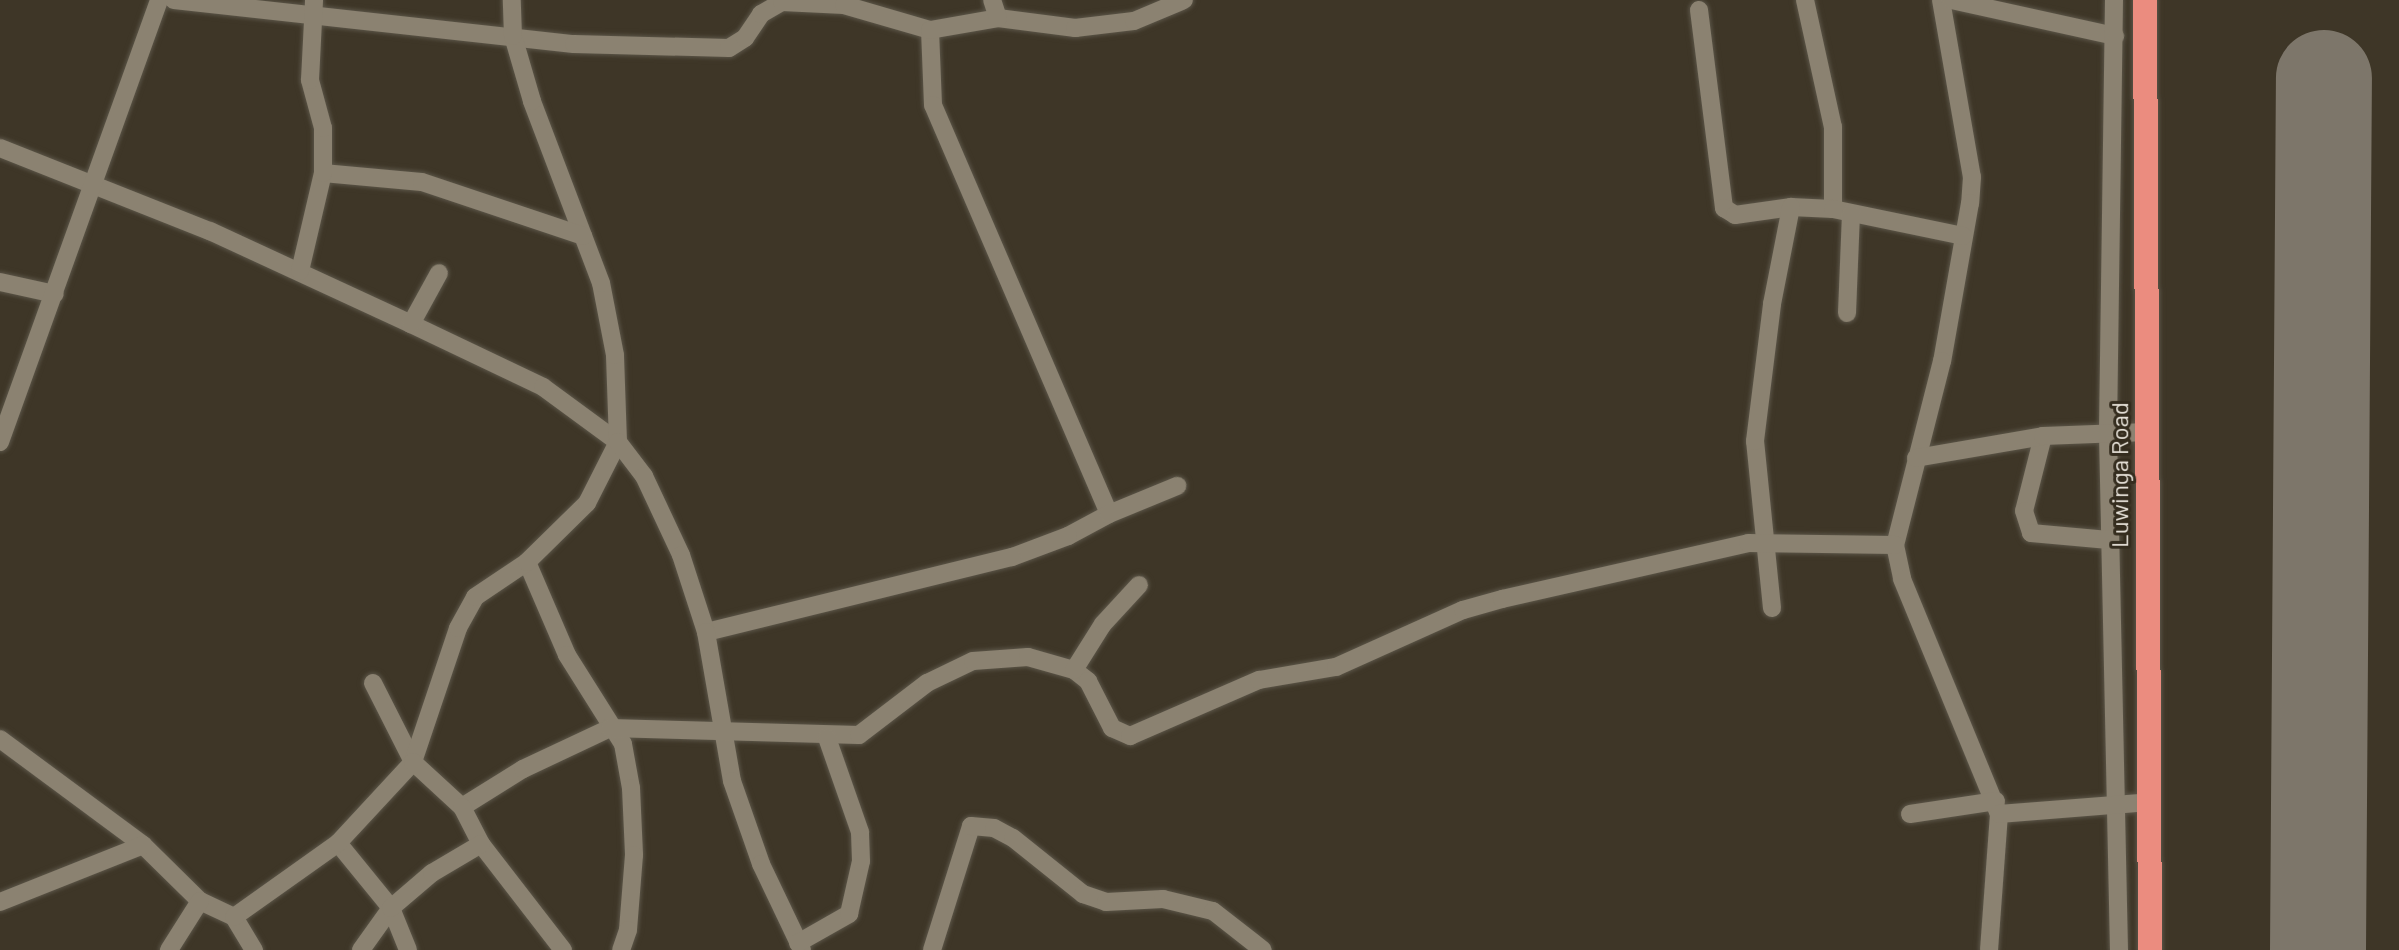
<!DOCTYPE html>
<style>
body{margin:0}
#map{position:relative;width:2399px;height:950px;overflow:hidden;background:#3e3627;font-family:Barlow,sans-serif}
div>[style]{position:absolute}
.runway>*{height:96px;margin:-48px;padding:0 48px;transform-origin:48px;border-radius:48px;background:#7d766a}
.roads{filter:drop-shadow(0 0 2px #5b5548) drop-shadow(0 0 2px #5b5548)}
.minor>*{height:18px;margin:-9px;padding:0 9px;transform-origin:9px;border-radius:9px;background:#8b8271}
.highway>*{height:24px;margin:-12px;padding:0 12px;transform-origin:12px;border-radius:12px;background:#eb8c7f}
span{translate:-50% -50%;white-space:nowrap;text-align:center;line-height:1.15;-webkit-text-stroke:6px #342c1e;paint-order:stroke}
.street-label{font-size:24px;color:#e7e2d9}
</style>
<div id="map">
<div class="runway">
<div style="left:2318px;top:950px;width:872px;rotate:-89.61deg"></div>
</div>
<div class="roads">
<div class="minor">
<div style="left:174px;top:0;width:402px;rotate:6.3deg"></div>
<div style="left:574px;top:44px;width:155px;rotate:1.5deg"></div>
<div style="left:729px;top:48px;width:19px;rotate:-32deg"></div>
<div style="left:745px;top:38px;width:29px;rotate:-56deg"></div>
<div style="left:761px;top:14px;width:24px;rotate:-30deg"></div>
<div style="left:782px;top:2px;width:62px;rotate:2.8deg"></div>
<div style="left:844px;top:5px;width:90px;rotate:16.2deg"></div>
<div style="left:930px;top:30px;width:75px;rotate:87.7deg"></div>
<div style="left:933px;top:105px;width:445px;rotate:66.7deg"></div>
<div style="left:1109px;top:514px;width:47px;rotate:151.8deg"></div>
<div style="left:1068px;top:536px;width:60px;rotate:159.4deg"></div>
<div style="left:1012px;top:557px;width:315px;rotate:166.2deg"></div>
<div style="left:1805px;top:0;width:130px;rotate:77.6deg"></div>
<div style="left:1833px;top:127px;width:82px;rotate:90deg"></div>
<div style="left:1941px;top:0;width:180px;rotate:80.1deg"></div>
<div style="left:1972px;top:177px;width:26px;rotate:94deg"></div>
<div style="left:1970px;top:203px;width:160px;rotate:100deg"></div>
<div style="left:1942px;top:361px;width:190px;rotate:104.3deg"></div>
<div style="left:1895px;top:545px;width:35px;rotate:78deg"></div>
<div style="left:1902px;top:579px;width:254px;rotate:67.6deg"></div>
<div style="left:1999px;top:814px;width:136px;rotate:94.2deg"></div>
<div style="left:1951px;top:0;width:168px;rotate:12.4deg"></div>
<div style="left:2114px;top:0;width:434px;rotate:90.8deg"></div>
<div style="left:2108px;top:434px;width:516px;rotate:88.78deg"></div>
<div style="left:1699px;top:10px;width:200px;rotate:82.8deg"></div>
<div style="left:1724px;top:208px;width:13px;rotate:32deg"></div>
<div style="left:1735px;top:215px;width:57px;rotate:-8.1deg"></div>
<div style="left:1791px;top:207px;width:42px;rotate:2.7deg"></div>
<div style="left:1833px;top:209px;width:133px;rotate:11.7deg"></div>
<div style="left:998px;top:18px;width:78px;rotate:7.4deg"></div>
<div style="left:1075px;top:28px;width:59px;rotate:-6.8deg"></div>
<div style="left:1134px;top:21px;width:54px;rotate:-22.8deg"></div>
<div style="left:930px;top:30px;width:69px;rotate:-10deg"></div>
<div style="left:998px;top:18px;width:19px;rotate:-108deg"></div>
<div style="left:0;top:148px;width:226px;rotate:21.6deg"></div>
<div style="left:210px;top:231px;width:221px;rotate:24.8deg"></div>
<div style="left:411px;top:324px;width:146px;rotate:25.5deg"></div>
<div style="left:543px;top:387px;width:93px;rotate:36.3deg"></div>
<div style="left:618px;top:442px;width:87px;rotate:-92deg"></div>
<div style="left:615px;top:355px;width:73px;rotate:-101deg"></div>
<div style="left:601px;top:283px;width:195px;rotate:-110.8deg"></div>
<div style="left:532px;top:101px;width:68px;rotate:-106.3deg"></div>
<div style="left:513px;top:36px;width:36px;rotate:-92deg"></div>
<div style="left:323px;top:173px;width:99px;rotate:5.2deg"></div>
<div style="left:422px;top:182px;width:170px;rotate:18.5deg"></div>
<div style="left:300px;top:271px;width:101px;rotate:-76.8deg"></div>
<div style="left:323px;top:173px;width:45px;rotate:-90deg"></div>
<div style="left:323px;top:128px;width:50px;rotate:-105.2deg"></div>
<div style="left:310px;top:80px;width:80px;rotate:-87.1deg"></div>
<div style="left:0;top:282px;width:56px;rotate:12.3deg"></div>
<div style="left:1847px;top:313px;width:99px;rotate:-87.7deg"></div>
<div style="left:411px;top:324px;width:58px;rotate:-61.2deg"></div>
<div style="left:2043px;top:436px;width:77px;rotate:104.2deg"></div>
<div style="left:2024px;top:511px;width:23px;rotate:72deg"></div>
<div style="left:2031px;top:533px;width:78px;rotate:5.1deg"></div>
<div style="left:0;top:442px;width:470px;rotate:-70.2deg"></div>
<div style="left:1916px;top:458px;width:129px;rotate:-9.8deg"></div>
<div style="left:2043px;top:436px;width:104px;rotate:-2.2deg"></div>
<div style="left:1109px;top:514px;width:74px;rotate:-22.4deg"></div>
<div style="left:527px;top:562px;width:101px;rotate:66.7deg"></div>
<div style="left:567px;top:655px;width:105px;rotate:57.8deg"></div>
<div style="left:623px;top:744px;width:45px;rotate:79.7deg"></div>
<div style="left:631px;top:788px;width:67px;rotate:87.4deg"></div>
<div style="left:634px;top:855px;width:75px;rotate:94.6deg"></div>
<div style="left:628px;top:930px;width:21px;rotate:109deg"></div>
<div style="left:1772px;top:608px;width:168px;rotate:-95.8deg"></div>
<div style="left:1755px;top:441px;width:138px;rotate:-82.9deg"></div>
<div style="left:1772px;top:304px;width:99px;rotate:-78.9deg"></div>
<div style="left:1074px;top:670px;width:18px;rotate:38deg"></div>
<div style="left:1088px;top:681px;width:53px;rotate:62.9deg"></div>
<div style="left:1112px;top:728px;width:20px;rotate:24deg"></div>
<div style="left:1130px;top:736px;width:141px;rotate:-23.5deg"></div>
<div style="left:1259px;top:680px;width:78px;rotate:-9.6deg"></div>
<div style="left:1336px;top:667px;width:139px;rotate:-24.2deg"></div>
<div style="left:1463px;top:610px;width:41px;rotate:-15.8deg"></div>
<div style="left:1502px;top:599px;width:252px;rotate:-12.8deg"></div>
<div style="left:1748px;top:543px;width:147px;rotate:0.8deg"></div>
<div style="left:373px;top:683px;width:89px;rotate:63.1deg"></div>
<div style="left:0;top:739px;width:178px;rotate:36.5deg"></div>
<div style="left:143px;top:845px;width:80px;rotate:44.5deg"></div>
<div style="left:200px;top:901px;width:38px;rotate:25deg"></div>
<div style="left:234px;top:917px;width:39px;rotate:59deg"></div>
<div style="left:413px;top:762px;width:141px;rotate:-71.4deg"></div>
<div style="left:458px;top:628px;width:35px;rotate:-61deg"></div>
<div style="left:475px;top:597px;width:63px;rotate:-33.9deg"></div>
<div style="left:527px;top:562px;width:84px;rotate:-44.5deg"></div>
<div style="left:587px;top:503px;width:68px;rotate:-63.1deg"></div>
<div style="left:618px;top:442px;width:43px;rotate:52.6deg"></div>
<div style="left:644px;top:476px;width:87px;rotate:64.9deg"></div>
<div style="left:681px;top:555px;width:81px;rotate:72deg"></div>
<div style="left:706px;top:632px;width:151px;rotate:80.1deg"></div>
<div style="left:732px;top:781px;width:88px;rotate:70.7deg"></div>
<div style="left:761px;top:864px;width:95px;rotate:64.5deg"></div>
<div style="left:462px;top:807px;width:72px;rotate:-31.9deg"></div>
<div style="left:523px;top:769px;width:96px;rotate:-25.2deg"></div>
<div style="left:610px;top:728px;width:249px;rotate:1.6deg"></div>
<div style="left:859px;top:735px;width:86px;rotate:-37.4deg"></div>
<div style="left:927px;top:683px;width:51px;rotate:-25.6deg"></div>
<div style="left:973px;top:661px;width:55px;rotate:-4.2deg"></div>
<div style="left:1028px;top:657px;width:48px;rotate:15.8deg"></div>
<div style="left:1074px;top:670px;width:54px;rotate:-57.8deg"></div>
<div style="left:1103px;top:624px;width:53px;rotate:-47.3deg"></div>
<div style="left:1910px;top:814px;width:87px;rotate:-8.6deg"></div>
<div style="left:1999px;top:814px;width:151px;rotate:-4.5deg"></div>
<div style="left:338px;top:843px;width:84px;rotate:50.8deg"></div>
<div style="left:391px;top:908px;width:45px;rotate:68deg"></div>
<div style="left:0;top:902px;width:154px;rotate:-21.7deg"></div>
<div style="left:234px;top:917px;width:128px;rotate:-35.4deg"></div>
<div style="left:338px;top:843px;width:110px;rotate:-47.2deg"></div>
<div style="left:413px;top:762px;width:67px;rotate:42.6deg"></div>
<div style="left:462px;top:807px;width:42px;rotate:62.8deg"></div>
<div style="left:481px;top:844px;width:134px;rotate:52.3deg"></div>
<div style="left:798px;top:943px;width:59px;rotate:-29.6deg"></div>
<div style="left:849px;top:914px;width:54px;rotate:-77.2deg"></div>
<div style="left:861px;top:861px;width:29px;rotate:-92deg"></div>
<div style="left:860px;top:832px;width:100px;rotate:-109.3deg"></div>
<div style="left:169px;top:950px;width:58px;rotate:-57.7deg"></div>
<div style="left:361px;top:950px;width:52px;rotate:-54.5deg"></div>
<div style="left:391px;top:908px;width:54px;rotate:-40.5deg"></div>
<div style="left:432px;top:873px;width:57px;rotate:-30.6deg"></div>
<div style="left:932px;top:950px;width:130px;rotate:-72.5deg"></div>
<div style="left:971px;top:826px;width:23px;rotate:5deg"></div>
<div style="left:994px;top:828px;width:21px;rotate:28deg"></div>
<div style="left:1013px;top:838px;width:90px;rotate:38.7deg"></div>
<div style="left:1083px;top:894px;width:24px;rotate:19deg"></div>
<div style="left:1106px;top:902px;width:57px;rotate:-3deg"></div>
<div style="left:1163px;top:899px;width:51px;rotate:13.5deg"></div>
<div style="left:1213px;top:911px;width:63px;rotate:38deg"></div>
</div>
<div class="highway">
<div style="left:2145px;top:0;width:950px;rotate:89.7deg"></div>
</div>
</div>
<div class="street-label">
<span style="left:2119px;top:475px;rotate:-90deg">Luwinga Road</span>
</div>
</div>
